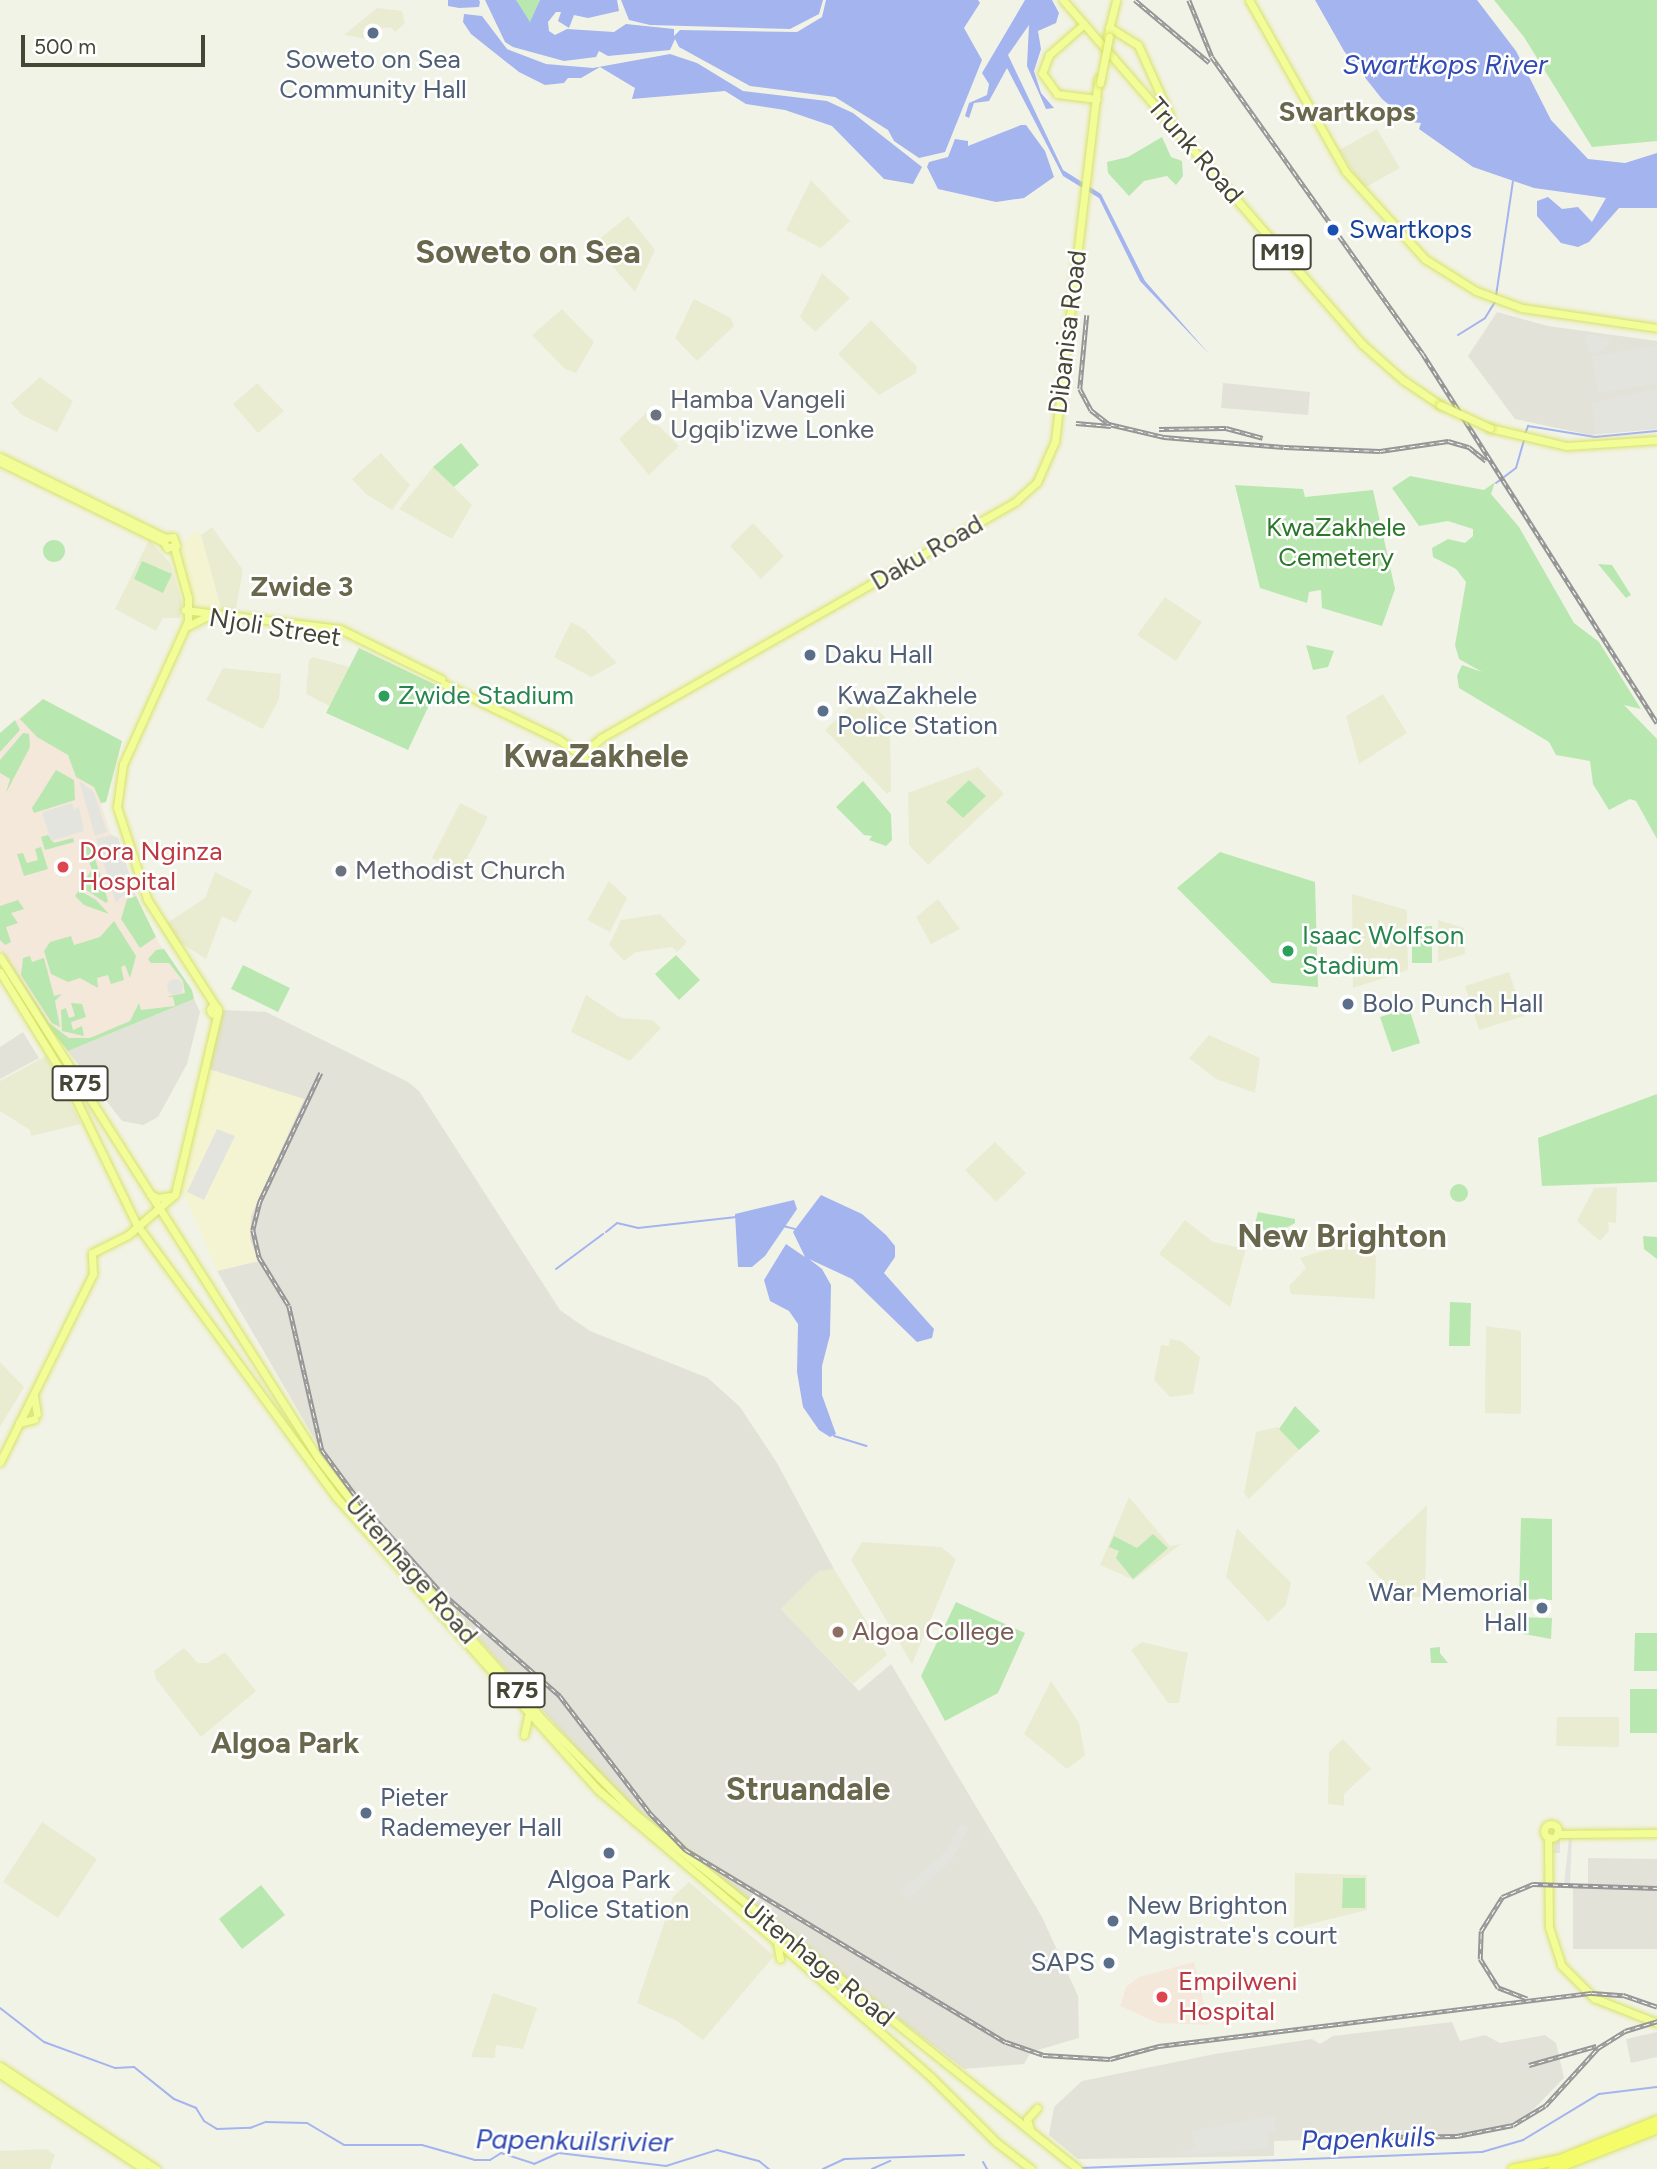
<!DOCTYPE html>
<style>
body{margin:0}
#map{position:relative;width:1657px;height:2169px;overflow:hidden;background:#f2f3e7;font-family:Figtree,sans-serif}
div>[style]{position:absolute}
.commercial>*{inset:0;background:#f5f4d2}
.industrial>*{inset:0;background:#e3e2d9}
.education>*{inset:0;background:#e9ecd1}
.medical>*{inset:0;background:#f4e8db}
.green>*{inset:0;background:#b9e7b0}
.round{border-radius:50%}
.parking>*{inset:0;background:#e4e4df}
.water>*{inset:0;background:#a4b4ef}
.stream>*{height:2px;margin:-1px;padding:0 1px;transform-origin:1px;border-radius:1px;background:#a4b4ef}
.roads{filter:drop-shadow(0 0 2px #d8e266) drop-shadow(0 0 2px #d8e266)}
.major>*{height:7px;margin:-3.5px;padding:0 3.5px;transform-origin:3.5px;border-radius:3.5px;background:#f3fd97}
.major>.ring{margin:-3.5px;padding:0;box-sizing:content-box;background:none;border:7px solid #f3fd97;border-radius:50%}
.highway>*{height:9px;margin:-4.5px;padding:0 4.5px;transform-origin:4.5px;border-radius:4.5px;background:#f4fc6a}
.rail>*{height:4.5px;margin-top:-2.25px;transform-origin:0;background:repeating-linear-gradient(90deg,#fff 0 5px,#969696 0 10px);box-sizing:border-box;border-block:2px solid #969696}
.bridges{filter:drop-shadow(0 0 2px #d8e266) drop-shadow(0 0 2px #d8e266)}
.major-bridge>*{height:7px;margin:-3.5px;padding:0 3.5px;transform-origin:3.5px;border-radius:3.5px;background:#f3fd97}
.dots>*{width:19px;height:19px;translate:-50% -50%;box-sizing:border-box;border:4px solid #fff;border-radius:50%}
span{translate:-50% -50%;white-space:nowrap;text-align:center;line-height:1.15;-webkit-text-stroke:5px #fff;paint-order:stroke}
.shield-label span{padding:2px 5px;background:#fff;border:2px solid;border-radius:5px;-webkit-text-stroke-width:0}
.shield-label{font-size:24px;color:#464636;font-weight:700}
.service-label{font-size:26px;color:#4e5e75}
.left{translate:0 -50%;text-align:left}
.right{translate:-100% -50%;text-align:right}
.street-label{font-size:26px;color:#464636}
.transit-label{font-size:26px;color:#164399}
.worship-label{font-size:26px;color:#5b616d}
.park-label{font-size:26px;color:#2a772a}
.leisure-label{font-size:26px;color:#27864d}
.health-label{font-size:26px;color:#be3a42}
.education-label{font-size:26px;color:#785e54}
.water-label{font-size:28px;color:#304ab1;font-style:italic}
.neighbourhood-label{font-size:28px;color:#69684d;font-weight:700}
.quarter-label{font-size:30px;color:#69684d;font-weight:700}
.district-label{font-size:33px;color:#69684d;font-weight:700}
.scale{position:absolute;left:21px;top:35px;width:184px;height:32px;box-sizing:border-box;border:4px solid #464636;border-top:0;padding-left:9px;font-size:21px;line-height:24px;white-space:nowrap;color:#464636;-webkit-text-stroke:5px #fff;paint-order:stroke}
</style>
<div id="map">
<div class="commercial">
<div style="clip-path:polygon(199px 529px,201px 535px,222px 612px,205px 611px,193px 600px,182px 557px,186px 539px)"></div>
<div style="clip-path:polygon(209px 1069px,305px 1099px,251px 1216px,250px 1240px,259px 1261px,217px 1271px,182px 1189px)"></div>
</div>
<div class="industrial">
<div style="clip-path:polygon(1497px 312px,1548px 326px,1657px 341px,1657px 429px,1590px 435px,1515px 419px,1468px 356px)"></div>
<div style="clip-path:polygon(1223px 383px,1310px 392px,1308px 415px,1221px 408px)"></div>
<div style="clip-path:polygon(194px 999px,200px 1012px,187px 1064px,158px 1117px,143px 1125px,122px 1121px,68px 1051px)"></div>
<div style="clip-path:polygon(224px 1010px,266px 1012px,408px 1082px,419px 1091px,560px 1310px,590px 1331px,708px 1378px,740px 1407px,777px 1463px,834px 1569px,781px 1609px,859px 1691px,891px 1664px,1042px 1917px,1078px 1996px,1079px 2038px,1031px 2052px,1024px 2064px,964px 2069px,778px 1927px,616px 1792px,343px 1488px,217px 1271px,259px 1261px,250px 1240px,251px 1216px,304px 1099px,209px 1069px,218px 1011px)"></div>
<div style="clip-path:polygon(23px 1032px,39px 1058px,0 1079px,0 1047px)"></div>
<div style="clip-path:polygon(1588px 1858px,1657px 1859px,1657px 1949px,1573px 1949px,1573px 1885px,1588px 1886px)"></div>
<div style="clip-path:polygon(1452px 2022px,1460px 2041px,1485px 2035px,1500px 2043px,1545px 2035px,1556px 2043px,1564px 2078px,1527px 2116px,1480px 2135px,1274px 2141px,1274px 2156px,1078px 2159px,1049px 2135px,1054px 2107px,1082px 2081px,1215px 2054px,1312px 2039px,1320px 2044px,1333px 2036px)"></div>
<div style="clip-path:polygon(1657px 2032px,1657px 2057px,1631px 2063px,1626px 2039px)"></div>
</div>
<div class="education">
<div style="clip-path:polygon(377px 8px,402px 11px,405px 23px,395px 32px,391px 27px,370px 30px,373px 40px,344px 35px)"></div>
<div style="clip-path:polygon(1377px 129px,1400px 168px,1364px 188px,1339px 150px)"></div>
<div style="clip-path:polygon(811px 180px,850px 221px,821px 248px,786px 230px)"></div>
<div style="clip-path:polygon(628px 216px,655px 250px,635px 292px,593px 244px)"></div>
<div style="clip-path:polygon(822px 273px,850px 298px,815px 332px,800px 317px)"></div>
<div style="clip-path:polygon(694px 299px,731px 318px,734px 326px,697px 361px,675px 338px)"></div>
<div style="clip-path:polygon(562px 309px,594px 342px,576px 373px,565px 369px,532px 335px)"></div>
<div style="clip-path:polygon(871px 320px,917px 367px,916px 373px,879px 395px,838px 354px)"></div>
<div style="clip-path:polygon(40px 377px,73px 401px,57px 432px,22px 415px,11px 403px)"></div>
<div style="clip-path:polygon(257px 383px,284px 411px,258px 433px,233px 404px)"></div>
<div style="clip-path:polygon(646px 413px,679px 446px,649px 475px,619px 439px)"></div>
<div style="clip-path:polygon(381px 453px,410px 485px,392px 510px,366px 494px,352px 479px)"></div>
<div style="clip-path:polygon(433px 467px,472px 505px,452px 539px,399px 509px)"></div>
<div style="clip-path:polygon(753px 523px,784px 556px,761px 579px,730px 546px)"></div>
<div style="clip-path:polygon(212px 527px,243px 570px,235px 614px,222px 612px,201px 535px)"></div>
<div style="clip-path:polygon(149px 540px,170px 563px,182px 603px,180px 618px,163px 618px,156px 631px,115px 609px)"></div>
<div style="clip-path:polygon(1165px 597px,1202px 622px,1176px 661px,1137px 635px)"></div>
<div style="clip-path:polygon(571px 622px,584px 629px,617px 663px,591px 677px,554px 657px)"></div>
<div style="clip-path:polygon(313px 657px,350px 667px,330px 706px,306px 694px,309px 660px)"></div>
<div style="clip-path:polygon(223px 668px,281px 674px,279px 699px,263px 729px,206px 700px)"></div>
<div style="clip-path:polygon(1383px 694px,1407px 733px,1359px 764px,1346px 716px)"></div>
<div style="clip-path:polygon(862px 695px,890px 722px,891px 791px,887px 794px,825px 730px)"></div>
<div style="clip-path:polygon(978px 767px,1004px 794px,928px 865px,909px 845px,908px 793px)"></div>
<div style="clip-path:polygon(460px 803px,488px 817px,460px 872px,432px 858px)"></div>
<div style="clip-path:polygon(215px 872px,252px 891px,236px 923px,222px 916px,206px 959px,179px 942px,167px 923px,205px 898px)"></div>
<div style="clip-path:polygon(609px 881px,627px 898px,610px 932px,587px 920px)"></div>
<div style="clip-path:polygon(1352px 894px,1407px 910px,1408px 970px,1353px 988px)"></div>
<div style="clip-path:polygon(938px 899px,960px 929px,931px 944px,916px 917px)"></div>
<div style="clip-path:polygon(660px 914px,687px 942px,677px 952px,672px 947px,636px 952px,624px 961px,609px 945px,621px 920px)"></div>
<div style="clip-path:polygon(1438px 920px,1464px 928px,1465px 954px,1438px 962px)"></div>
<div style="clip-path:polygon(1509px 972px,1524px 1016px,1479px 1030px,1465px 986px)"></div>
<div style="clip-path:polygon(586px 995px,621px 1018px,652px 1020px,661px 1028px,630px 1061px,571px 1032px)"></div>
<div style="clip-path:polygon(1209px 1035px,1260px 1058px,1255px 1093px,1216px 1079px,1189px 1058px)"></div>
<div style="clip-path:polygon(46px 1056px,81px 1124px,31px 1136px,30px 1130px,0 1111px,0 1081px)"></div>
<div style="clip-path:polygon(995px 1142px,1026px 1173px,996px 1202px,965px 1170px)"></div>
<div style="clip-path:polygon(1617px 1187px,1616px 1223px,1608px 1222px,1609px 1231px,1600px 1241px,1577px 1221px,1594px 1188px)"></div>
<div style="clip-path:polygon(1185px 1220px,1213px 1242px,1246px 1249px,1230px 1307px,1159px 1254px)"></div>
<div style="clip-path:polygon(1353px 1241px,1376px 1256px,1375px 1299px,1291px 1294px,1289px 1286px,1306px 1268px,1300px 1258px)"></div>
<div style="clip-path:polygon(1486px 1326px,1521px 1331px,1521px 1414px,1485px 1413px)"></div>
<div style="clip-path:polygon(1170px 1339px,1181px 1341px,1200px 1357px,1193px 1394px,1170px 1397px,1154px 1380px,1161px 1345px,1169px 1346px)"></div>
<div style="clip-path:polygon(0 1362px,24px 1387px,0 1427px)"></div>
<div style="clip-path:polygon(1278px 1427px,1299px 1450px,1249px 1499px,1244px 1493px,1256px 1432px)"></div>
<div style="clip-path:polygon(1129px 1497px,1170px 1546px,1181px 1544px,1134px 1580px,1100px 1565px)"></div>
<div style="clip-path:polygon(1427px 1505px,1425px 1597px,1398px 1597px,1366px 1563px)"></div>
<div style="clip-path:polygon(1237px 1528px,1291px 1583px,1286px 1605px,1268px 1622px,1226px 1577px)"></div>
<div style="clip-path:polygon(862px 1542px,941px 1547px,956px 1559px,912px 1664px,851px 1560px)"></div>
<div style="clip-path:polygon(834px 1569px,887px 1655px,853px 1684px,781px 1609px,819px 1571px)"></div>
<div style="clip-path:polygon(1142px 1642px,1188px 1653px,1179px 1703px,1168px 1703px,1131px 1650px)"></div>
<div style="clip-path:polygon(184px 1648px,198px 1663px,208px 1663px,225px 1652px,256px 1691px,201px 1737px,156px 1679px,154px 1671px)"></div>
<div style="clip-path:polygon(1051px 1681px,1079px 1723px,1085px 1755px,1067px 1769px,1024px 1734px)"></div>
<div style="clip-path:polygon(1557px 1717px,1619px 1717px,1619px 1747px,1556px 1746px)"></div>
<div style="clip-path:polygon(1343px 1739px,1371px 1769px,1344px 1794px,1344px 1806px,1328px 1804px,1329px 1752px)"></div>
<div style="clip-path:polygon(42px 1822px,97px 1859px,58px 1918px,3px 1882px)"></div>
<div style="clip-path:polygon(1295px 1873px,1367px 1875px,1367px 1910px,1294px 1928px)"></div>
<div style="clip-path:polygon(689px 1882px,774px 1956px,703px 2040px,677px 2021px,637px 2003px,673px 1897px)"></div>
<div style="clip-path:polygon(493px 1993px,537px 2008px,523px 2049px,496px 2045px,495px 2058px,471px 2057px)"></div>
<div style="clip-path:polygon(46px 2149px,55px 2155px,50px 2169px,0 2169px,0 2151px)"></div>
</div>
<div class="medical">
<div style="clip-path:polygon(43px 699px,122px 741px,106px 802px,101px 804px,111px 834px,118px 838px,143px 917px,194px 999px,68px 1051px,0 949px,0 733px)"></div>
<div style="clip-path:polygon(1194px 1962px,1209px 2025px,1158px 2023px,1120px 2006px,1126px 1987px,1139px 1977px)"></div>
</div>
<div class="green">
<div style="clip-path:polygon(516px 0,540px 0,531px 22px,524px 17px)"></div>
<div style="clip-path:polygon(1494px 0,1657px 0,1657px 141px,1592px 147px,1524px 37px)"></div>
<div style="clip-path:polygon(1162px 137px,1171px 157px,1182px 161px,1183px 176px,1176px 185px,1167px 176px,1144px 181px,1129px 196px,1108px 173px,1107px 162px,1128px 157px)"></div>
<div style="clip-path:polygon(461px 443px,479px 465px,454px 487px,433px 467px)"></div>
<div style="clip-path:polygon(1410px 476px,1484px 490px,1495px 482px,1491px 494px,1519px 527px,1574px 623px,1599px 642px,1641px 709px,1624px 705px,1657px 739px,1657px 839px,1636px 801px,1630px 799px,1609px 810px,1593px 784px,1590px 761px,1556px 755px,1549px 742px,1459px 688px,1457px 676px,1462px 665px,1482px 672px,1459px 659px,1455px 645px,1466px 582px,1456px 569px,1433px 557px,1432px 548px,1448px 539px,1465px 543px,1473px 536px,1473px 529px,1448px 521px,1419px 526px,1392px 488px)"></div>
<div style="clip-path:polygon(1235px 485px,1303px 489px,1305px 497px,1373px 490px,1395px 589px,1382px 626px,1322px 608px,1321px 590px,1309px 592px,1307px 603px,1260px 588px)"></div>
<div class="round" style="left:43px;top:540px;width:22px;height:22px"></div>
<div style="clip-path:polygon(142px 561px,172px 574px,163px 593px,134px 579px)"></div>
<div style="clip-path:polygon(1598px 564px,1612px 565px,1631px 595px,1626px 598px)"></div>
<div style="clip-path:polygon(1306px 645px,1334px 651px,1328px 667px,1313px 670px)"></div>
<div style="clip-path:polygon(359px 648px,438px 686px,408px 750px,326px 713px)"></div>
<div style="clip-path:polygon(43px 699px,122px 741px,106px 802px,101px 803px,94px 787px,76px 777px,68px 755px,37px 737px,20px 719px)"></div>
<div style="clip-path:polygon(15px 720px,20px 730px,0 752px,0 733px)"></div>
<div style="clip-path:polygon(23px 733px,29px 734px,30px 747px,6px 793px,10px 779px,0 773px,0 760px)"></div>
<div style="clip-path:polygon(56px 770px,74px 780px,75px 800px,34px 813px,32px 808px)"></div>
<div style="clip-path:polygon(969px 780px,986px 796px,963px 818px,946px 802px)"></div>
<div style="clip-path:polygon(863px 781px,891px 814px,892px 840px,886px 846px,869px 840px,872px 836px,864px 835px,836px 807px)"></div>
<div style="clip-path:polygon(48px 835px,54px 843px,73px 838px,74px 842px,45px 850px,41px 837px)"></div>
<div style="clip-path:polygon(90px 842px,108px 901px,106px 903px,80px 886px,92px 870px,83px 844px)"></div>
<div style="clip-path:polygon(41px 847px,48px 869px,24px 876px,17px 854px,23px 853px,27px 863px,38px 860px,35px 849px)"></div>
<div style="clip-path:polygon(1220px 852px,1315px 882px,1318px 987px,1272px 983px,1177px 888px)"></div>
<div style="clip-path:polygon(79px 890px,96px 900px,109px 914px,84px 905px,75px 896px)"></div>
<div style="clip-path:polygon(136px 896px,156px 937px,140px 948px,121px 919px,127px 899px)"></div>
<div style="clip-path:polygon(18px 900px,24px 909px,11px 913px,18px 923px,6px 927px,11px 942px,5px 945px,0 940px,0 906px)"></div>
<div style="clip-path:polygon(114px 921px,136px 956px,130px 978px,125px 965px,121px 967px,124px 980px,111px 984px,108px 975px,97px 978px,98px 988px,80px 978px,68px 982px,51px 974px,44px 951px,50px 942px,71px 936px,74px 945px,100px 937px)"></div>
<div style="clip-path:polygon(1432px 926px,1432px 963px,1412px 963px,1412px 927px)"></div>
<div style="clip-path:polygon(0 946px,49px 1023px,69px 1038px,90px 1038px,130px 1021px,139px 1003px,141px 1010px,175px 1006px,173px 997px,166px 997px,185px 993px,183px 981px,169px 963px,151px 963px,148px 959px,156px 950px,164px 949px,192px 990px,194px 999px,68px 1051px,51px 1030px)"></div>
<div style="clip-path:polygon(676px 955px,700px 980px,679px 1000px,655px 974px)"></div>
<div style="clip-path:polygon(30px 956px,32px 962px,44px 958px,54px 996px,62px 994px,55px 1001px,60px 1027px,52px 1023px,21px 975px,23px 958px)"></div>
<div style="clip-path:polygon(243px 965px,290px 988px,278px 1012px,231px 989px)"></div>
<div style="clip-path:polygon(71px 1003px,82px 1004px,86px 1017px,71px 1022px,73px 1030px,82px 1026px,84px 1036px,62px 1031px,61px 1010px,66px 1008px,69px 1018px,75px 1016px)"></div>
<div style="clip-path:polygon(1409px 1008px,1420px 1043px,1392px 1052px,1380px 1017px)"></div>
<div style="clip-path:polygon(1657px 1094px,1657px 1182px,1542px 1186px,1538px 1138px)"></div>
<div class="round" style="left:1450px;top:1184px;width:18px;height:18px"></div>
<div style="clip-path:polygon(1258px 1212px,1295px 1219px,1295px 1223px,1272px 1236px,1255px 1223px)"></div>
<div style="clip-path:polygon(1643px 1236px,1657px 1237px,1657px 1259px,1644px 1249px)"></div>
<div style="clip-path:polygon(1450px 1302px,1471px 1303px,1470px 1346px,1449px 1346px)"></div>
<div style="clip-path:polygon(1295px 1406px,1320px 1431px,1299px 1450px,1279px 1429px)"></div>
<div style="clip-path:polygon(1521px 1518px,1552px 1519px,1552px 1600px,1519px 1599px)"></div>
<div style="clip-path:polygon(1153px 1534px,1168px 1548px,1133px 1579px,1116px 1558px,1119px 1551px,1109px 1547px,1114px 1536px,1137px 1548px)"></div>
<div style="clip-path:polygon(956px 1602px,1025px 1633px,998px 1693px,945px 1721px,921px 1676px)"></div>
<div style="clip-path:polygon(1518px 1617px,1552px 1618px,1551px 1639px,1518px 1633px)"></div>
<div style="clip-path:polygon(1635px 1633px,1657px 1633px,1657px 1671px,1634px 1671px)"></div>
<div style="clip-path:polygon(1440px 1647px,1440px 1653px,1448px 1663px,1431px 1663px,1430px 1648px)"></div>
<div style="clip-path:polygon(1630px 1689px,1657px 1689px,1657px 1733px,1630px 1733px)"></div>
<div style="clip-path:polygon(1343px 1878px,1365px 1878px,1365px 1908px,1342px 1908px)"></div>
<div style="clip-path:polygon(261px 1885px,285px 1915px,242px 1949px,219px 1919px)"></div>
</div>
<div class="parking">
<div style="clip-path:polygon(1589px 334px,1609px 338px,1609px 344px,1598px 353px,1589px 352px,1584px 337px)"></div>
<div style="clip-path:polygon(1657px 345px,1657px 383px,1598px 393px,1592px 357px)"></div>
<div style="clip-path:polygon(1657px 389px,1657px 428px,1596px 434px,1592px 403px)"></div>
<div style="clip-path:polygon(79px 781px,94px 792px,107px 832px,95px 836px)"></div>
<div style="clip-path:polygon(72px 803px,74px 809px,79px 807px,84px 831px,51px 841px,42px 812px)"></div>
<div style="clip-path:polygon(111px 835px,118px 838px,136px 896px,124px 895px,116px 903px,96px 839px)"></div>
<div class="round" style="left:167px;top:979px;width:16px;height:16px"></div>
<div style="clip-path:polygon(217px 1129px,235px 1136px,204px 1200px,187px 1192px)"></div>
<div style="clip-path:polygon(961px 1824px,969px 1827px,951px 1861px,908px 1899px,901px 1891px,946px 1851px)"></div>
<div style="clip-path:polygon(1572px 1837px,1570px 1884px,1564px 1884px,1569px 1839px,1560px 1839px,1560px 1853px,1554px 1853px,1556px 1838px)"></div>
<div style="clip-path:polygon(1274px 2116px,1276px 2132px,1266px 2133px,1269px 2148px,1169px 2156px,1195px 2147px,1192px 2131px)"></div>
</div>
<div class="water">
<div style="clip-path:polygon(448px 0,479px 0,480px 2px,479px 7px,459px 8px,448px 6px)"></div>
<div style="clip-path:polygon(485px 0,516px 0,530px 22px,540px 0,617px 0,619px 11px,588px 18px,574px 15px,569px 28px,558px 21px,561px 12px,556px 12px,548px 22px,549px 31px,555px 35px,567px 29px,614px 32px,626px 24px,674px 29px,674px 36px,680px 30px,797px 32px,822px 17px,826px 0,978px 0,980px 3px,964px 28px,982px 60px,945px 152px,919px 158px,894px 141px,888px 130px,835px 97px,750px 86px,679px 47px,675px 39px,670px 50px,608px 56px,599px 51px,596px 57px,564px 61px,513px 47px,505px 42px)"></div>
<div style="clip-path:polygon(621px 0,823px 0,819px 14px,790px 29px,650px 25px,629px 20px)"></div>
<div style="clip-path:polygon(1025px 0,1052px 0,1059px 13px,1056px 23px,1038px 31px,1041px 49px,1034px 71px,1041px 93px,1054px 108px,1046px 109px,1027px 66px,1029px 25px,1008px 55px,1063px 170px,1101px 194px,1145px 281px,1210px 355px,1140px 281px,1099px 198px,1063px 176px,1007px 68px,989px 101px,974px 103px,969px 118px,965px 116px,969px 103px,987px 95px,989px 84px,982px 73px)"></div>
<div style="clip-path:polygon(1315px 0,1477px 0,1516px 51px,1551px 120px,1588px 159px,1625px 163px,1657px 153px,1657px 208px,1619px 208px,1589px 242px,1578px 247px,1561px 243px,1537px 216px,1537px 201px,1548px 197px,1562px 209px,1578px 207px,1592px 222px,1606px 198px,1534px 188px,1473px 167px,1419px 129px,1421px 123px,1410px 122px,1382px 99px,1344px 51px)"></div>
<div style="clip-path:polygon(464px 14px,482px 16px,507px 49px,546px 64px,593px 68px,670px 54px,697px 63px,743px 91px,827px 101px,853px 113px,922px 167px,913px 184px,884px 179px,832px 126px,785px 110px,746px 104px,725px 91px,632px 99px,635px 88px,600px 67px,581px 78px,568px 78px,564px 83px,545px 85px,519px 72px,471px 34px,463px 22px)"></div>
<div style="clip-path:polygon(1021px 125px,1026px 125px,1045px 151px,1054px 177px,1024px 198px,996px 202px,938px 189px,927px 167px,929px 162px,948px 157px,955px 139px,968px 141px,968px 146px)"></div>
<div style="clip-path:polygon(821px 1195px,862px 1214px,886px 1235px,895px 1246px,895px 1257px,884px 1273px,934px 1329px,932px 1338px,917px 1342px,852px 1279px,809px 1259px,822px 1269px,831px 1285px,830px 1335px,822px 1366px,822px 1395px,836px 1434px,830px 1437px,819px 1430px,803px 1407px,797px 1372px,798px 1324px,789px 1311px,770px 1301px,764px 1280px,786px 1244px,805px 1257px,793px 1232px)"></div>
<div style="clip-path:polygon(794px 1200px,797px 1209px,765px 1256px,752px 1267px,738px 1267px,735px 1214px)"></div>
</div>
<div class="stream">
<div style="left:1496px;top:296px;width:116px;rotate:-81.6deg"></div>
<div style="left:1458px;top:335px;width:32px;rotate:-32deg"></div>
<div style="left:1485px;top:318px;width:19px;rotate:-58deg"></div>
<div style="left:1525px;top:434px;width:9px;rotate:-69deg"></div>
<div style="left:1528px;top:426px;width:68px;rotate:9.3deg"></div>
<div style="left:1595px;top:437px;width:62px;rotate:-5.5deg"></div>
<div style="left:1496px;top:483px;width:25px;rotate:-37deg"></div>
<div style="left:1516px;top:468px;width:29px;rotate:-74deg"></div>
<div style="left:783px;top:1226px;width:12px;rotate:14deg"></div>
<div style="left:606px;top:1232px;width:14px;rotate:-39deg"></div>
<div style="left:617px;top:1223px;width:22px;rotate:13deg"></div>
<div style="left:638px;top:1228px;width:99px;rotate:-6.4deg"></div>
<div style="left:556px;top:1269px;width:59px;rotate:-36.7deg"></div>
<div style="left:834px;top:1436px;width:34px;rotate:17deg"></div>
<div style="left:0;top:2008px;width:56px;rotate:37.7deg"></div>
<div style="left:44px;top:2042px;width:76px;rotate:20.1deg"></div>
<div style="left:115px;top:2068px;width:19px;rotate:-3deg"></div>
<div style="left:134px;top:2067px;width:51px;rotate:38.7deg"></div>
<div style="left:174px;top:2099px;width:24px;rotate:22deg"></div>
<div style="left:196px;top:2108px;width:15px;rotate:58deg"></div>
<div style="left:204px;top:2121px;width:15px;rotate:32deg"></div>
<div style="left:217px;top:2129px;width:33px;rotate:-2deg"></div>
<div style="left:250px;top:2128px;width:17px;rotate:-21deg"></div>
<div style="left:266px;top:2122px;width:41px;rotate:1.4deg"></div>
<div style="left:307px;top:2123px;width:43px;rotate:30.7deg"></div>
<div style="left:344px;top:2145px;width:78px"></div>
<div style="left:422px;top:2145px;width:55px;rotate:15.8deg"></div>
<div style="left:475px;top:2160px;width:15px"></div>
<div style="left:490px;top:2160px;width:13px;rotate:-32deg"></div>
<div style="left:501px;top:2153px;width:35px;rotate:18deg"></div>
<div style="left:534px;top:2164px;width:27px;rotate:-24deg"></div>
<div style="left:559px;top:2153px;width:108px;rotate:6.9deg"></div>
<div style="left:666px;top:2166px;width:53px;rotate:-17.4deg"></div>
<div style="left:717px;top:2150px;width:43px;rotate:14.7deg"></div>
<div style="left:759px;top:2161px;width:13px;rotate:39deg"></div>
<div style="left:983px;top:2162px;width:8px;rotate:60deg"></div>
<div style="left:1081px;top:2168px;width:401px;rotate:-2.3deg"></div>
<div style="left:1482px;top:2152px;width:43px;rotate:-16.3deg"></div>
<div style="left:1523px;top:2140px;width:89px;rotate:-31.2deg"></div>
<div style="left:1599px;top:2094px;width:58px;rotate:-6.9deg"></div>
<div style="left:823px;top:2169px;width:23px;rotate:-25deg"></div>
<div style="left:844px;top:2159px;width:120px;rotate:-1.9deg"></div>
<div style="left:872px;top:2169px;width:20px;rotate:-24deg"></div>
</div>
<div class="roads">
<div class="major">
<div style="left:1063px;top:0;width:456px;rotate:49deg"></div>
<div style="left:1362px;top:344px;width:55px;rotate:41.3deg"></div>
<div style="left:1403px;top:380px;width:45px;rotate:34deg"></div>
<div style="left:1249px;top:0;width:197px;rotate:60.6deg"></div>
<div style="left:1346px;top:172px;width:118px;rotate:47.8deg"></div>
<div style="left:1425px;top:259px;width:60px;rotate:32.1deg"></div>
<div style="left:1476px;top:291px;width:49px;rotate:20.3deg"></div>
<div style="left:1522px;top:308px;width:136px;rotate:8.4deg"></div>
<div style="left:1084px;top:24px;width:47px;rotate:138.5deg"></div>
<div style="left:1049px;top:55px;width:19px;rotate:111deg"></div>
<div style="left:1042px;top:73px;width:26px;rotate:54deg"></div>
<div style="left:1057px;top:94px;width:40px;rotate:7.1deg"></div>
<div style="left:1109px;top:27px;width:34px;rotate:32deg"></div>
<div style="left:1138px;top:45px;width:78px;rotate:65.7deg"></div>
<div style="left:1107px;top:37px;width:38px;rotate:-76deg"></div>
<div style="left:1490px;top:428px;width:79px;rotate:13.2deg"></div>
<div style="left:1567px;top:446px;width:90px;rotate:-3.8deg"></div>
<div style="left:0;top:457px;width:184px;rotate:26.1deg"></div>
<div style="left:165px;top:538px;width:8px;rotate:-7deg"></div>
<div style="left:173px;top:537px;width:9px;rotate:69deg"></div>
<div style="left:176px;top:545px;width:9px;rotate:162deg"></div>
<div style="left:167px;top:548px;width:7px;rotate:-117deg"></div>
<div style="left:164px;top:542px;width:182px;rotate:-154deg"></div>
<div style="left:174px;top:547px;width:53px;rotate:74.6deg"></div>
<div style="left:188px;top:598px;width:23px;rotate:90deg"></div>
<div style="left:188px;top:621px;width:157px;rotate:114.4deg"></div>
<div style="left:123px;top:764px;width:43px;rotate:97.9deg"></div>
<div style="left:117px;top:807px;width:97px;rotate:71.9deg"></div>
<div style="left:147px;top:899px;width:128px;rotate:57.4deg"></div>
<div style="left:185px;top:610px;width:156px;rotate:7deg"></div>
<div style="left:340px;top:629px;width:113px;rotate:26.3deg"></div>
<div style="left:188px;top:626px;width:20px;rotate:-27deg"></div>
<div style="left:444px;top:684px;width:127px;rotate:25.8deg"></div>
<div style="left:558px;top:739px;width:32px;rotate:35deg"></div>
<div style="left:581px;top:755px;width:26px;rotate:-40deg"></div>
<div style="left:601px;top:738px;width:478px;rotate:-29.7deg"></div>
<div style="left:1016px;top:501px;width:28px;rotate:-42deg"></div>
<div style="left:1037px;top:482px;width:45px;rotate:-66.3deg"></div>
<div style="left:1055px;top:441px;width:365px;rotate:-83.2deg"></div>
<div style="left:0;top:957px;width:593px;rotate:57.6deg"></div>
<div style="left:318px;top:1458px;width:78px;rotate:52.3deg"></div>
<div style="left:366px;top:1520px;width:267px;rotate:48.5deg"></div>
<div style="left:543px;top:1720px;width:132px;rotate:45.6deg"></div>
<div style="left:635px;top:1814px;width:568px;rotate:38.71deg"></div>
<div style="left:0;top:972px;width:128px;rotate:58.4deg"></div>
<div style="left:67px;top:1081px;width:160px;rotate:64.1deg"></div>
<div style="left:137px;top:1225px;width:338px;rotate:53.8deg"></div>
<div style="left:337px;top:1498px;width:390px;rotate:48.2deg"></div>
<div style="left:597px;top:1789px;width:249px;rotate:40.3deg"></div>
<div style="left:787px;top:1950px;width:192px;rotate:41.4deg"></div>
<div style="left:931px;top:2077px;width:92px;rotate:45deg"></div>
<div style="left:996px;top:2142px;width:44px;rotate:37.6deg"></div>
<div class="ring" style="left:210px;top:1006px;width:1px;height:1px"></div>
<div style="left:150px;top:1194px;width:9px;rotate:27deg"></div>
<div style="left:158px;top:1198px;width:11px;rotate:-10deg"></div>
<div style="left:34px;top:1396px;width:18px;rotate:81deg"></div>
<div style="left:19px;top:1423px;width:16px;rotate:-14deg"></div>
<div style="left:0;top:1462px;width:210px;rotate:-63.7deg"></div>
<div style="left:93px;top:1274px;width:21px;rotate:-93deg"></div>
<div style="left:92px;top:1253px;width:40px;rotate:-26.6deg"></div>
<div style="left:128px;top:1235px;width:62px;rotate:-41.1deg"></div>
<div style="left:175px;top:1194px;width:187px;rotate:-76.7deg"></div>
<div style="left:524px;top:1735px;width:19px;rotate:-78deg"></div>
<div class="ring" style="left:1544px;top:1824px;width:7px;height:7px"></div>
<div style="left:1557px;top:1834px;width:100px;rotate:-0.6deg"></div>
<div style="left:1548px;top:1837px;width:90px;rotate:89.4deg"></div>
<div style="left:1549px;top:1927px;width:40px;rotate:72deg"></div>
<div style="left:1561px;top:1965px;width:47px;rotate:45deg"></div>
<div style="left:1594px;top:1998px;width:68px;rotate:21.6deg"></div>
<div style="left:777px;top:1942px;width:17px;rotate:80deg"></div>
<div style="left:0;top:2066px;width:187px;rotate:33.4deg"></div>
<div style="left:0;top:2074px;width:173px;rotate:33.4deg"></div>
<div style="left:1030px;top:2130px;width:11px;rotate:-105deg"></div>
<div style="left:1027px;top:2119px;width:15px;rotate:-48deg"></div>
</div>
<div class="highway">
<div style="left:1512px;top:2169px;width:49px;rotate:-11.8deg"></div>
<div style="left:1560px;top:2159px;width:105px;rotate:-21.9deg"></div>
<div style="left:1552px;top:2169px;width:113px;rotate:-21.3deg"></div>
</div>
</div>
<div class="rail">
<div style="left:1135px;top:0;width:97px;rotate:40deg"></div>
<div style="left:1189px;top:0;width:61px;rotate:68deg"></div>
<div style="left:1212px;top:57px;width:364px;rotate:54.6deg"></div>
<div style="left:1423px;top:354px;width:437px;rotate:57.6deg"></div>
<div style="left:1087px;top:315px;width:74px;rotate:95.4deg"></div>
<div style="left:1080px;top:389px;width:24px;rotate:62deg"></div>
<div style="left:1091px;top:410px;width:23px;rotate:38deg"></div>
<div style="left:1109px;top:424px;width:57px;rotate:13.3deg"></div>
<div style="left:1164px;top:437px;width:120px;rotate:4.8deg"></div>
<div style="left:1284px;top:447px;width:96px;rotate:2.4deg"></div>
<div style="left:1380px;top:451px;width:69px;rotate:-8.4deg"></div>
<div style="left:1448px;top:441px;width:22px;rotate:16deg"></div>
<div style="left:1469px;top:447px;width:22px;rotate:39deg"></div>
<div style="left:1076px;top:423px;width:35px;rotate:5deg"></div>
<div style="left:1159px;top:429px;width:67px;rotate:-0.9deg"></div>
<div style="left:1226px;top:428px;width:38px;rotate:15deg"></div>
<div style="left:321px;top:1073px;width:143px;rotate:115.3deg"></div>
<div style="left:260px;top:1202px;width:29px;rotate:104deg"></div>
<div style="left:253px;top:1230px;width:28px;rotate:77deg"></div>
<div style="left:259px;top:1257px;width:57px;rotate:58.5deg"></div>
<div style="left:289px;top:1306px;width:148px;rotate:77.1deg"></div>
<div style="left:322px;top:1450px;width:64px;rotate:53.8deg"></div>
<div style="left:360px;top:1502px;width:118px;rotate:48.1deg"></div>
<div style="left:439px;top:1590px;width:161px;rotate:41.2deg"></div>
<div style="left:560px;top:1696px;width:148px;rotate:52.4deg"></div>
<div style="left:650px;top:1813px;width:52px;rotate:45.8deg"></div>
<div style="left:686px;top:1850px;width:373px;rotate:31deg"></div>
<div style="left:1006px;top:2042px;width:39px;rotate:19deg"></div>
<div style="left:1043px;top:2055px;width:67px;rotate:3.4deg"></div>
<div style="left:1110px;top:2059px;width:51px;rotate:-14.9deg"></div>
<div style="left:1159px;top:2046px;width:436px;rotate:-7deg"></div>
<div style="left:1592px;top:1993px;width:31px;rotate:4deg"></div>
<div style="left:1623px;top:1995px;width:36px;rotate:19deg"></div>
<div style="left:1527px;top:1999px;width:31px;rotate:-159deg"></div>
<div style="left:1498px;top:1988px;width:34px;rotate:-122deg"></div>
<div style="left:1480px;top:1959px;width:28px;rotate:-88deg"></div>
<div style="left:1481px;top:1931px;width:40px;rotate:-58deg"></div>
<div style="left:1502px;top:1897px;width:34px;rotate:-23deg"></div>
<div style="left:1533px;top:1884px;width:124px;rotate:1.8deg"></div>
<div style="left:1529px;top:2065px;width:70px;rotate:-15.8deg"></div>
<div style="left:1385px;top:2137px;width:72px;rotate:-0.8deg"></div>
<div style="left:1457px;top:2136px;width:57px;rotate:-11.1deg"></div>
<div style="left:1513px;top:2125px;width:37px;rotate:-31deg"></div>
<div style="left:1545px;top:2106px;width:79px;rotate:-47.6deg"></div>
<div style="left:1598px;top:2048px;width:32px;rotate:-32deg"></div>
<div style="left:1625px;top:2031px;width:34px;rotate:-17deg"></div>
</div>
<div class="bridges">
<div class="major-bridge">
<div style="left:1100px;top:83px;width:47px;rotate:-78.9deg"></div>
<div style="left:1440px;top:405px;width:55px;rotate:24.7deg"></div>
</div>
</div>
<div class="dots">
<div style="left:373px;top:33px;background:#5c6f8a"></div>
<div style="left:1333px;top:230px;background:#1a4fb4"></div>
<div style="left:656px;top:415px;background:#6b7280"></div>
<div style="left:810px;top:655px;background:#5c6f8a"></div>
<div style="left:384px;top:696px;background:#2e9e5b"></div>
<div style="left:823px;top:711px;background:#5c6f8a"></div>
<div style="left:63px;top:867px;background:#e0444e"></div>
<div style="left:341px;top:871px;background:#6b7280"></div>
<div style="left:1288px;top:951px;background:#2e9e5b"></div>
<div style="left:1348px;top:1004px;background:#5c6f8a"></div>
<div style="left:1542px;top:1608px;background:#5c6f8a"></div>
<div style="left:838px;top:1632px;background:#8d6e63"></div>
<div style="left:366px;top:1813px;background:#5c6f8a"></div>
<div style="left:609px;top:1853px;background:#5c6f8a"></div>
<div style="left:1113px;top:1921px;background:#5c6f8a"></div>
<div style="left:1109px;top:1963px;background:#5c6f8a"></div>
<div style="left:1162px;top:1997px;background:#e0444e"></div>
</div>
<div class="shield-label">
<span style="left:1282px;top:252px">M19</span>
<span style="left:80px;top:1083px">R75</span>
<span style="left:517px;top:1690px">R75</span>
</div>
<div class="service-label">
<span style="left:373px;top:75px">Soweto on Sea<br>Community Hall</span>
<span class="left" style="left:824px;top:655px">Daku Hall</span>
<span class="left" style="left:837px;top:711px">KwaZakhele<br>Police Station</span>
<span class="left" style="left:1362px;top:1004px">Bolo Punch Hall</span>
<span class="right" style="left:1528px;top:1608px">War Memorial<br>Hall</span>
<span class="left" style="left:380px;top:1813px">Pieter<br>Rademeyer Hall</span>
<span style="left:609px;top:1895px">Algoa Park<br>Police Station</span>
<span class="left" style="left:1127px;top:1921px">New Brighton<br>Magistrate's court</span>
<span class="right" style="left:1095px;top:1963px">SAPS</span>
</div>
<div class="street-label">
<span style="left:1195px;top:151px;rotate:49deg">Trunk Road</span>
<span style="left:1068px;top:332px;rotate:-83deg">Dibanisa Road</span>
<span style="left:927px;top:553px;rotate:-30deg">Daku Road</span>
<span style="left:275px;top:628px;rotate:9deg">Njoli Street</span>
<span style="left:411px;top:1570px;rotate:49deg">Uitenhage Road</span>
<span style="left:818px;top:1963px;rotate:39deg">Uitenhage Road</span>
</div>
<div class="transit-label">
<span class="left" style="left:1349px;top:230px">Swartkops</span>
</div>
<div class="worship-label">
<span class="left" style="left:670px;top:415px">Hamba Vangeli<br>Ugqib'izwe Lonke</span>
<span class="left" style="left:355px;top:871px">Methodist Church</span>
</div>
<div class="park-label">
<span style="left:1336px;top:543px">KwaZakhele<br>Cemetery</span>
</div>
<div class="leisure-label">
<span class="left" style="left:398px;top:696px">Zwide Stadium</span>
<span class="left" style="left:1302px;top:951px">Isaac Wolfson<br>Stadium</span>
</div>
<div class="health-label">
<span class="left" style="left:79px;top:867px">Dora Nginza<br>Hospital</span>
<span class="left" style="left:1178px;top:1997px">Empilweni<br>Hospital</span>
</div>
<div class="education-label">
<span class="left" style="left:852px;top:1632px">Algoa College</span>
</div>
<div class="water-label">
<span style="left:1445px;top:64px">Swartkops River</span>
<span style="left:1368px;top:2138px;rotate:-2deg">Papenkuils</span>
<span style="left:574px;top:2140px;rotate:1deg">Papenkuilsrivier</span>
</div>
<div class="neighbourhood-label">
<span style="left:1347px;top:111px">Swartkops</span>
<span style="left:302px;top:586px">Zwide 3</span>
</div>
<div class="quarter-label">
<span style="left:285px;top:1743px">Algoa Park</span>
</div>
<div class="district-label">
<span style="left:528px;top:252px">Soweto on Sea</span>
<span style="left:596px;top:756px">KwaZakhele</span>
<span style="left:1342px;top:1236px">New Brighton</span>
<span style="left:808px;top:1789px">Struandale</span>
</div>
<div class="scale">500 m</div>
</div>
